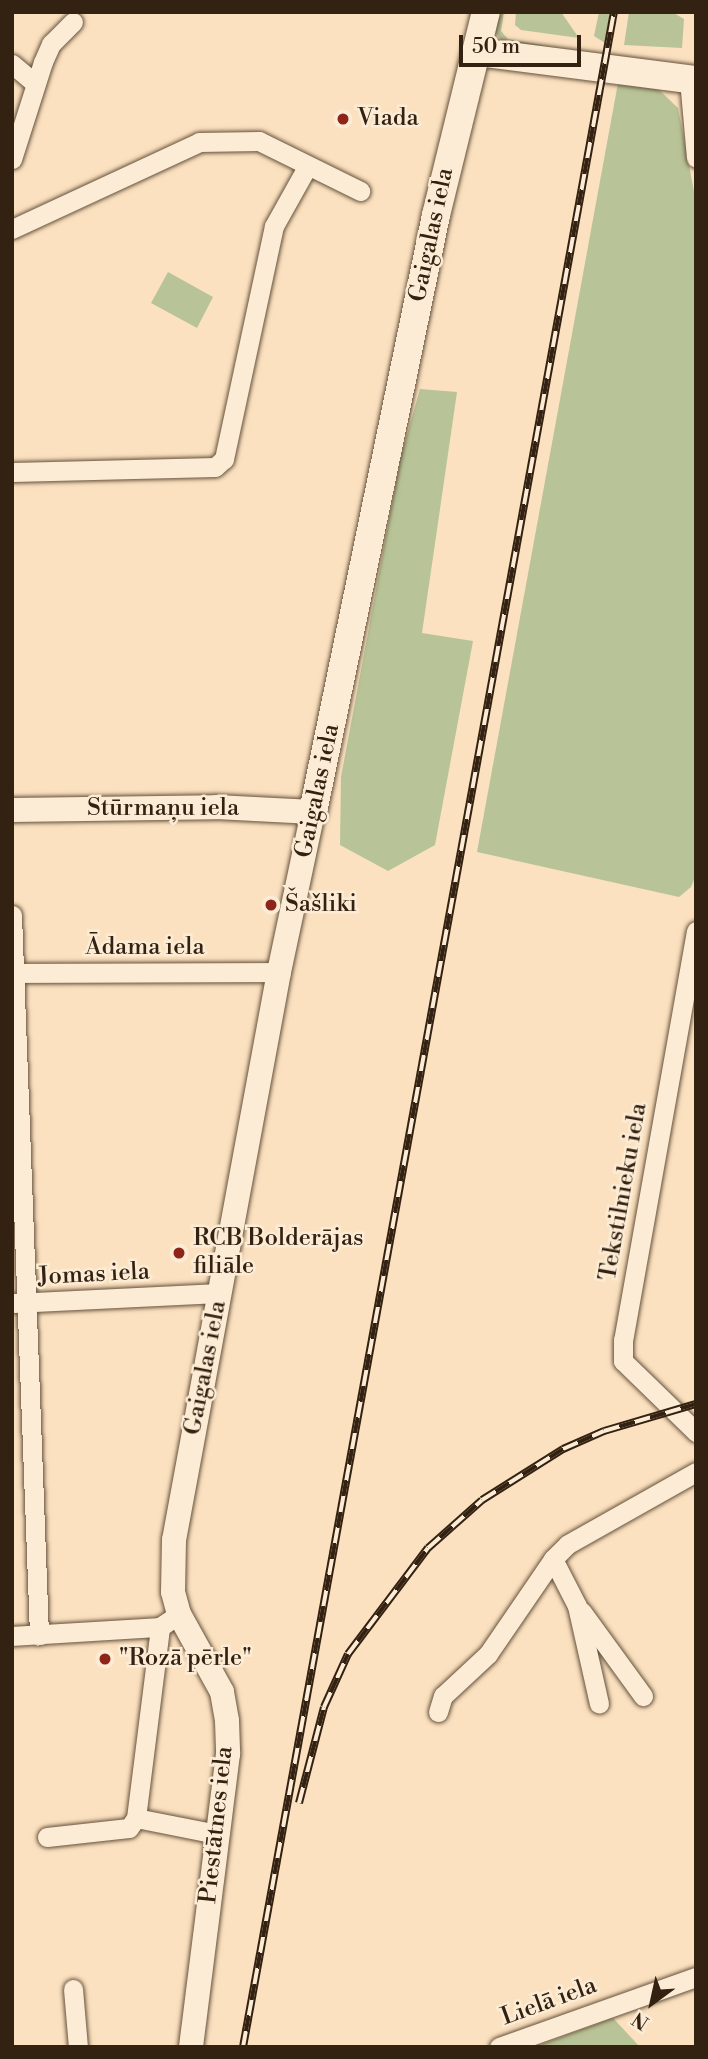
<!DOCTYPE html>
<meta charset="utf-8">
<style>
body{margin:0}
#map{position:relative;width:708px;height:2059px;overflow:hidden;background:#fbe1bf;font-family:"Libre Bodoni",serif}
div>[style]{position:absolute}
.green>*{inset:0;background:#b8c497}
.roads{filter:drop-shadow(0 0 2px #65513c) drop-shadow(0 0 2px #65513c)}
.minor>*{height:19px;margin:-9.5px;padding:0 9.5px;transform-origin:9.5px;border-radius:9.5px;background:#fcecd5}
.tertiary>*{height:24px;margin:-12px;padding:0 12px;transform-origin:12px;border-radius:12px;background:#fcecd5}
.secondary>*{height:28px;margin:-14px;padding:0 14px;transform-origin:14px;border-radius:14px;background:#fcecd5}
.rail>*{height:8px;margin-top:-4px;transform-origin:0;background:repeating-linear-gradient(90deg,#fcecd5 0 16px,#332111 0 32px);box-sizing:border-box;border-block:2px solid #332111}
.dots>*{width:19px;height:19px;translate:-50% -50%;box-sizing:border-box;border:4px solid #fcecd5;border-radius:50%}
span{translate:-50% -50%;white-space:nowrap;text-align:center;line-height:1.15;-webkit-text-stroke:5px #fcecd5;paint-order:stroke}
.poi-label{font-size:24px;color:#332111}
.left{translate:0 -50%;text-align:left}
.street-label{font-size:24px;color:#332111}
.frame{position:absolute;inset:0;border:14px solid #332111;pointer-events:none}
.north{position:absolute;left:617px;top:1968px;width:70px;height:70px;-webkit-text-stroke:5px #fcecd5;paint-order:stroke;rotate:213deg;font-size:19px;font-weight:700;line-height:28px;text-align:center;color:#332111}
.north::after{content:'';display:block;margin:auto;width:24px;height:32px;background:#332111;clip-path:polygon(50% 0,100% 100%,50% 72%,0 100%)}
.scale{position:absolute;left:459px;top:35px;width:122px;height:32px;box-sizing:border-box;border:4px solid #332111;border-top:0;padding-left:9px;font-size:21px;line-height:24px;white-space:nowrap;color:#332111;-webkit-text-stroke:5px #fcecd5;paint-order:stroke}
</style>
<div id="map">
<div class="green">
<div style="clip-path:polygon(497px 12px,504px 12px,501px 31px,508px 39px,601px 56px,504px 44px,494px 30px)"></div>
<div style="clip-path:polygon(516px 12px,561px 12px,579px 38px,521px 30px,515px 25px)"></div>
<div style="clip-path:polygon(599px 12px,610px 12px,605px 43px,594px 36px)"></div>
<div style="clip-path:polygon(629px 12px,672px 12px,684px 19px,682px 48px,624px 45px)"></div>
<div style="clip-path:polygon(618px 83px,654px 85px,678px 108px,696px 202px,696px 875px,691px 887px,679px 897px,477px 852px)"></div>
<div style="clip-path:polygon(168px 272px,213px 297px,197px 328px,151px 303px)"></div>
<div style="clip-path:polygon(420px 389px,457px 392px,422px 633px,473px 641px,435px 845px,388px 871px,340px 845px,341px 777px,401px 456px)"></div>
<div style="clip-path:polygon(613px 2018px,640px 2047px,535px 2047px)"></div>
</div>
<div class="roads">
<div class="minor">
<div style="left:12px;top:64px;width:30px;rotate:40deg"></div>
<div style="left:689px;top:79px;width:79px;rotate:84.9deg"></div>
<div style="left:12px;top:159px;width:102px;rotate:-72.3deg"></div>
<div style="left:43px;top:62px;width:20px;rotate:-66deg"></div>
<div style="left:51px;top:44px;width:31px;rotate:-45deg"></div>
<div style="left:12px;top:229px;width:206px;rotate:-24.9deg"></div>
<div style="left:199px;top:142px;width:60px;rotate:-1deg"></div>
<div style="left:259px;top:141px;width:113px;rotate:26.3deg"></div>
<div style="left:12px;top:472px;width:203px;rotate:-1.4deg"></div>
<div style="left:215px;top:467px;width:12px;rotate:-42deg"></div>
<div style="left:224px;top:459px;width:238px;rotate:-77.9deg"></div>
<div style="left:274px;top:226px;width:68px;rotate:-60.8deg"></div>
<div style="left:12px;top:915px;width:721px;rotate:87.85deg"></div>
<div style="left:696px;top:931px;width:415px;rotate:100.1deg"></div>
<div style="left:623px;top:1340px;width:21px;rotate:90deg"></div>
<div style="left:623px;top:1361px;width:102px;rotate:44.2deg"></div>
<div style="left:12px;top:973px;width:267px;rotate:-0.2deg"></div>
<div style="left:13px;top:1303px;width:207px;rotate:-2.8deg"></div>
<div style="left:553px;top:1559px;width:53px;rotate:62.9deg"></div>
<div style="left:577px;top:1606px;width:100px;rotate:77.3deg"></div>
<div style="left:582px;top:1612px;width:104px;rotate:54deg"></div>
<div style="left:12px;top:1636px;width:148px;rotate:-3.5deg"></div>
<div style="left:438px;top:1712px;width:17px;rotate:-73deg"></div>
<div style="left:443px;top:1696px;width:62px;rotate:-43deg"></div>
<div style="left:488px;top:1654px;width:115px;rotate:-55.6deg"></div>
<div style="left:553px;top:1559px;width:21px;rotate:-45deg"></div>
<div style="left:568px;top:1544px;width:147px;rotate:-29.4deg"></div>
<div style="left:136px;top:1818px;width:83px;rotate:11.2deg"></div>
<div style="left:47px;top:1837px;width:82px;rotate:-6.3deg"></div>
<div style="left:129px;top:1828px;width:12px;rotate:-55deg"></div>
<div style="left:136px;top:1818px;width:193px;rotate:-82.8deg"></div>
<div style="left:160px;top:1627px;width:23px;rotate:-34deg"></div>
<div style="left:73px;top:1989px;width:58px;rotate:85.1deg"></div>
<div style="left:499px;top:2047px;width:209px;rotate:-19.6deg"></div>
</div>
<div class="tertiary">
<div style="left:12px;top:810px;width:204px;rotate:-0.8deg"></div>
<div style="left:216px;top:807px;width:97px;rotate:3deg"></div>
<div style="left:313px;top:812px;width:164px;rotate:102deg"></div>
<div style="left:279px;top:972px;width:578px;rotate:100.47deg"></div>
<div style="left:174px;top:1540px;width:52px;rotate:91.1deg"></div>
<div style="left:173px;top:1592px;width:23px;rotate:75deg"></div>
<div style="left:179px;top:1614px;width:89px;rotate:61.1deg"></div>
<div style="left:222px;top:1692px;width:29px;rotate:80deg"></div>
<div style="left:227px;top:1721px;width:33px;rotate:88deg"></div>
<div style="left:228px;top:1754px;width:295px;rotate:97.2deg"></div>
</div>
<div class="secondary">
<div style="left:477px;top:52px;width:221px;rotate:7.3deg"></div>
<div style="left:313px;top:812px;width:610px;rotate:-78.36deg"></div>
<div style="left:436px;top:215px;width:209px;rotate:-76.2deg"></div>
</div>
</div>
<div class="rail">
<div style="left:299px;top:1803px;width:99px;rotate:-75.4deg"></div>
<div style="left:324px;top:1707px;width:58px;rotate:-65.6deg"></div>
<div style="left:348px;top:1654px;width:133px;rotate:-53deg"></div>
<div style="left:428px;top:1548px;width:72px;rotate:-41.6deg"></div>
<div style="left:482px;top:1500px;width:96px;rotate:-32.2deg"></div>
<div style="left:563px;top:1449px;width:45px;rotate:-23.7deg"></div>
<div style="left:604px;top:1431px;width:96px;rotate:-16.4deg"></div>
<div style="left:243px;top:2047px;width:2069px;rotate:-79.67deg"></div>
</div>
<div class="dots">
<div style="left:343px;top:119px;background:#8f2418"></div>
<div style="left:271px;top:905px;background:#8f2418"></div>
<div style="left:179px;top:1253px;background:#8f2418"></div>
<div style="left:105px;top:1659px;background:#8f2418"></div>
</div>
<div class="poi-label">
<span class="left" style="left:357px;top:119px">Viada</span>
<span class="left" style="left:285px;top:905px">Šašliki</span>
<span class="left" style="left:193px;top:1253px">RCB Bolderājas<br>filiāle</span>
<span class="left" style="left:119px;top:1659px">"Rozā pērle"</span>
</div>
<div class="street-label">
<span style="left:432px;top:235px;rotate:-78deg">Gaigalas iela</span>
<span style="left:318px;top:791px;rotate:-78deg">Gaigalas iela</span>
<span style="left:163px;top:809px">Stūrmaņu iela</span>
<span style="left:145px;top:948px">Ādama iela</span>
<span style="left:624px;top:1192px;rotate:-80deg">Tekstilnieku iela</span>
<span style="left:94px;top:1275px;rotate:-3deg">Jomas iela</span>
<span style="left:206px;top:1368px;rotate:-79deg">Gaigalas iela</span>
<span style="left:217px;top:1825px;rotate:-84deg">Piestātnes iela</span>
<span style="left:549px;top:2002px;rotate:-20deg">Lielā iela</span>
</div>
<div class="frame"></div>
<div class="north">N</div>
<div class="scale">50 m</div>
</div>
